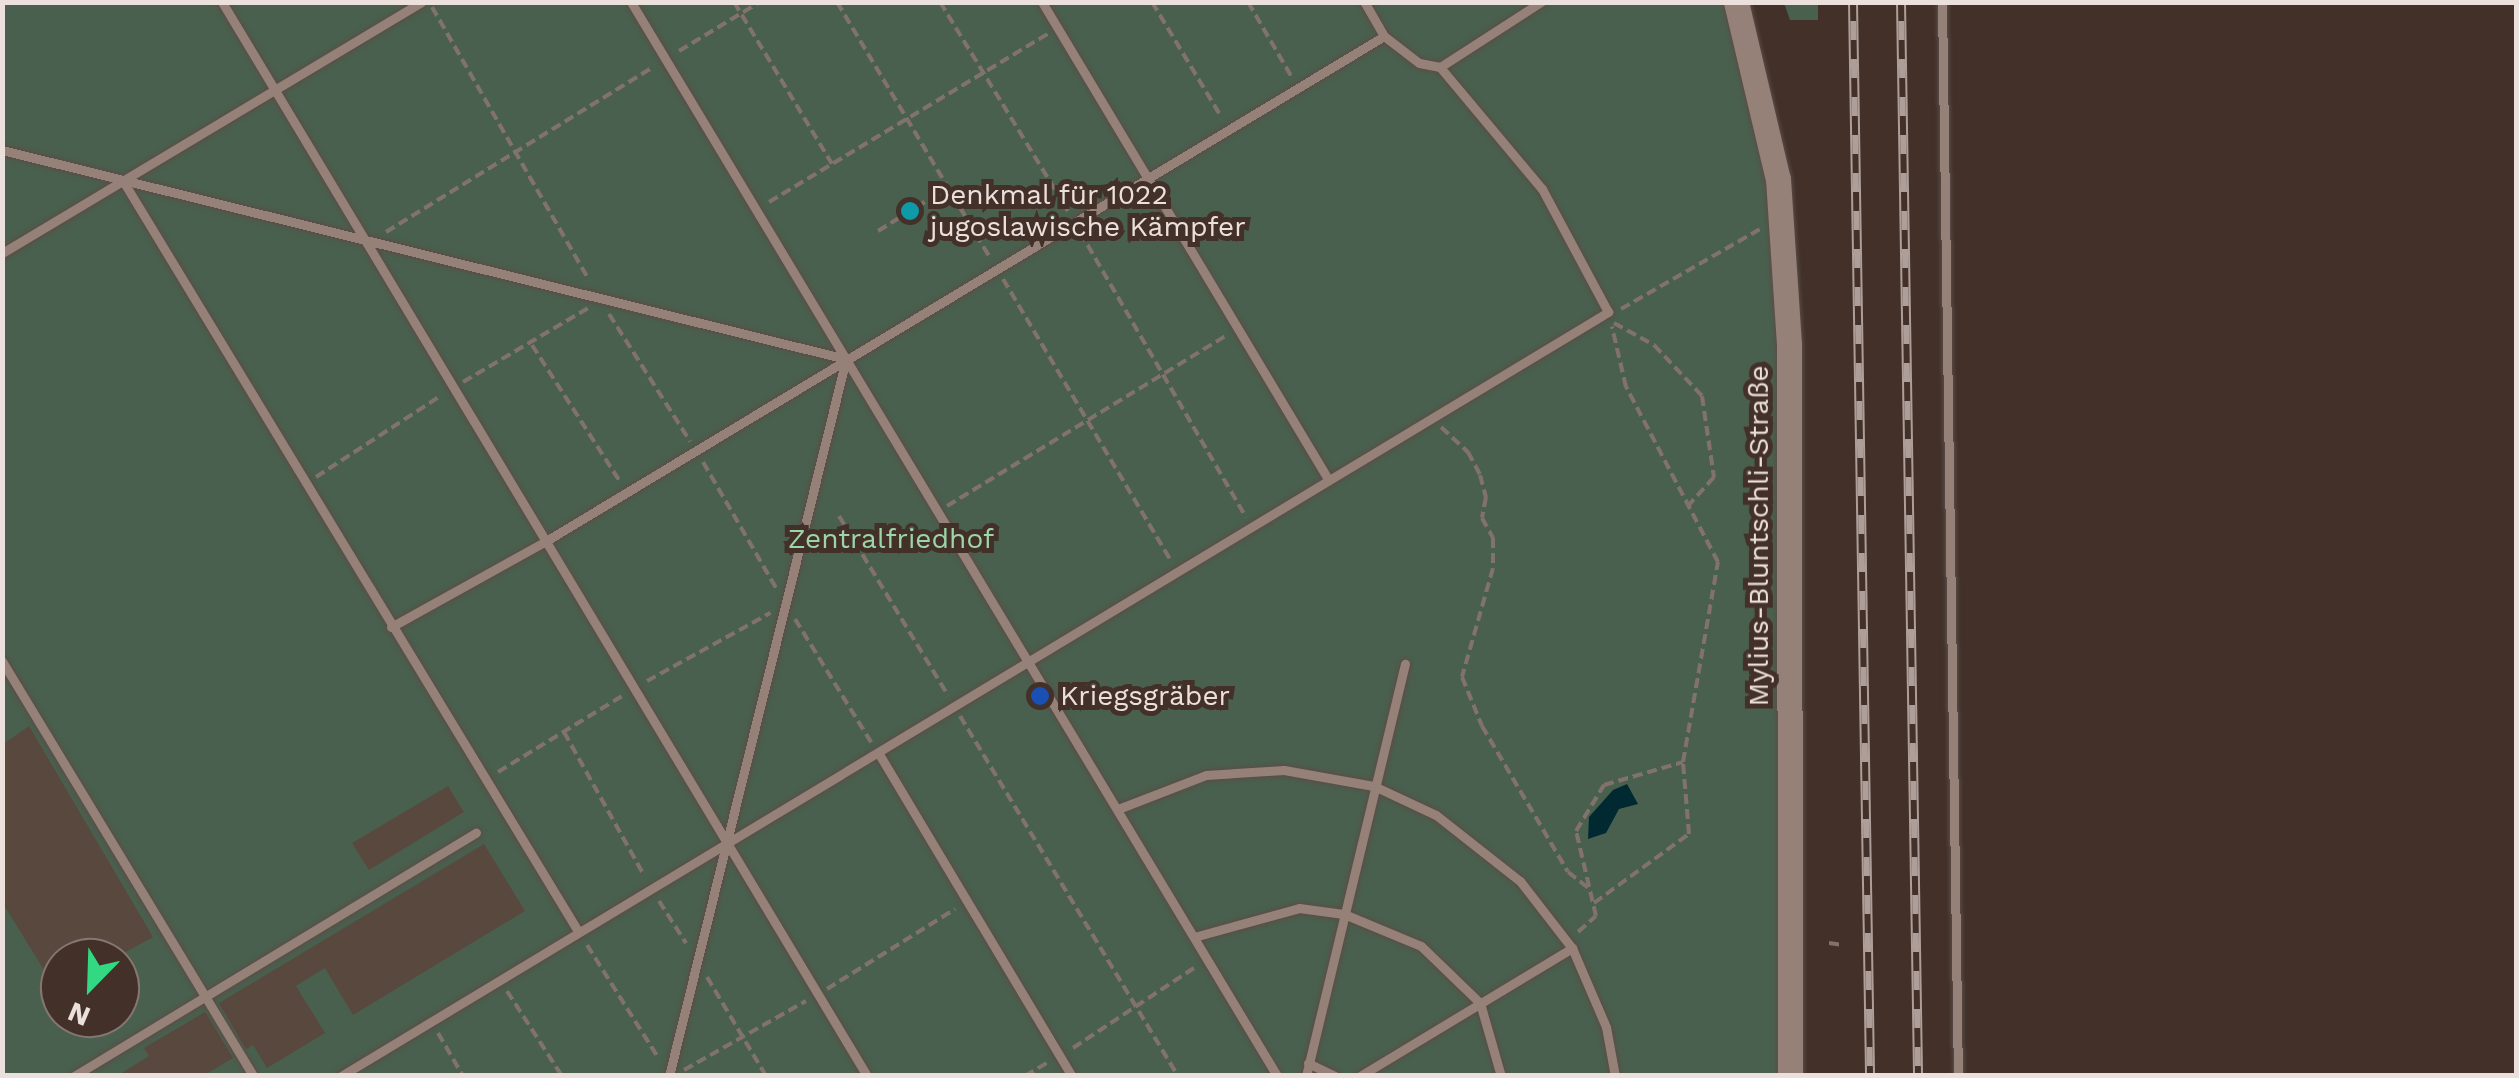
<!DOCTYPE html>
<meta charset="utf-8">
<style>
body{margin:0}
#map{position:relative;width:2519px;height:1078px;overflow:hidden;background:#423029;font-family:"Work Sans",sans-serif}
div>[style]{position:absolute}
.green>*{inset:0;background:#4a604e}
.water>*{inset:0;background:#002931}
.building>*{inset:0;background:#59483e}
.path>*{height:4px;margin-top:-2px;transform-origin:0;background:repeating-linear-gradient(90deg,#82726c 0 10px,transparent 0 15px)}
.roads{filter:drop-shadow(0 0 2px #5b4c47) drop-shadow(0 0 2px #5b4c47)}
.lane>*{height:9px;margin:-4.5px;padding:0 4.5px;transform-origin:4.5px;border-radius:4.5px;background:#968178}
.secondary>*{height:25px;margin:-12.5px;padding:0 12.5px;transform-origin:12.5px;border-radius:12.5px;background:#968178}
.rail>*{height:10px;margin-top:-5px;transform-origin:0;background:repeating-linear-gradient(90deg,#423029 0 19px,#ad9e99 0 38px);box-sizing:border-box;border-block:2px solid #ad9e99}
.dots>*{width:28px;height:28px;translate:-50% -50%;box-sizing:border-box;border:5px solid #423029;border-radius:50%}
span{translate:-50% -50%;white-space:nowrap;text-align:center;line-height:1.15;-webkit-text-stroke:10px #423029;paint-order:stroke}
.poi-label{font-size:28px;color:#ece0dc}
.left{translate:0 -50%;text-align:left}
.street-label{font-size:28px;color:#ece0dc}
.park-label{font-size:28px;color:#9cd5a7}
.frame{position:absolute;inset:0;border:5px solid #ece0dc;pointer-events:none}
.north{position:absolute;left:40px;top:938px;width:100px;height:100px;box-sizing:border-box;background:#423029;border:2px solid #867671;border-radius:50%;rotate:203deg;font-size:28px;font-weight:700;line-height:40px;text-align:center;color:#ece0dc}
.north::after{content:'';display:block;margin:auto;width:35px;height:45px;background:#32d882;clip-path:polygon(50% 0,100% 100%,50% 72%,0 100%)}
</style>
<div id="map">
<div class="green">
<div style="clip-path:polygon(evenodd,2px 3px,1724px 3px,1766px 179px,1780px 345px,1778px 1075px,3px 1075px,2px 3px,60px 958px,120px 958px,120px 1018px,60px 1018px,60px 958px)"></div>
<div style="clip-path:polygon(1784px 3px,1818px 3px,1818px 20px,1790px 20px)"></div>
</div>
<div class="water">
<div style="clip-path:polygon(1627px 784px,1638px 804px,1619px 809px,1606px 833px,1588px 839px,1589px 817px,1613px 790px)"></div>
</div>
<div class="building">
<div style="clip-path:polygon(29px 726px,153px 937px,115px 958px,60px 958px,60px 996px,2px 902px,2px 745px)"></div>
<div style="clip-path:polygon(448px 786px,464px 812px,369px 870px,352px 843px)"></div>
<div style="clip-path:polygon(484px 844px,525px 911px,353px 1015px,325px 968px,296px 986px,325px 1033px,267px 1068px,253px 1045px,246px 1049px,219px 1003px)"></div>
<div style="clip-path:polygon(205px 1012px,233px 1058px,203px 1076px,117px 1076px,149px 1056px,144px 1048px)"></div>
</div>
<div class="path">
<div style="left:734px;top:2px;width:189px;rotate:58.8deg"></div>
<div style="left:837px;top:2px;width:298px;rotate:59.1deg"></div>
<div style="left:940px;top:2px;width:245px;rotate:58.5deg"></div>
<div style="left:1152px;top:2px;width:135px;rotate:58.9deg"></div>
<div style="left:1248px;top:2px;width:86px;rotate:59.8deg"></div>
<div style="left:432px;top:7px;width:315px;rotate:60.1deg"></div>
<div style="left:679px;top:51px;width:95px;rotate:-31.2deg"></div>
<div style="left:769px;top:202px;width:326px;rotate:-31.1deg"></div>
<div style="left:878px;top:231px;width:81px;rotate:-31.9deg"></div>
<div style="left:386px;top:232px;width:314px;rotate:-31.7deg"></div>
<div style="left:1080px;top:232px;width:330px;rotate:59.8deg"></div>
<div style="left:1003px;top:279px;width:330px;rotate:59.2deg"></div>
<div style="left:1621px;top:309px;width:160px;rotate:-29.9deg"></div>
<div style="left:609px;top:314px;width:151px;rotate:57.5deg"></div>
<div style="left:1614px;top:323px;width:46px;rotate:28.8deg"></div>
<div style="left:1654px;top:345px;width:70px;rotate:46.7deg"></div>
<div style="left:1702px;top:396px;width:82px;rotate:81.6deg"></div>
<div style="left:1714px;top:477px;width:38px;rotate:132deg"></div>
<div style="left:532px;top:345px;width:161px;rotate:57.2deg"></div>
<div style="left:463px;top:382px;width:145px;rotate:-30.6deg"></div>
<div style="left:1441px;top:427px;width:37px;rotate:43deg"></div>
<div style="left:1468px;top:452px;width:26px;rotate:62deg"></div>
<div style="left:1480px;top:475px;width:23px;rotate:75deg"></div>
<div style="left:1486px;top:497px;width:21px;rotate:101deg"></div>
<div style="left:1482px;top:518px;width:23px;rotate:61deg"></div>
<div style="left:1493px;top:538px;width:30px;rotate:90deg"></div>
<div style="left:1493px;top:568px;width:113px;rotate:105.9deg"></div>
<div style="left:1462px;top:677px;width:53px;rotate:67.8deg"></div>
<div style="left:1482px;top:726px;width:169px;rotate:59.5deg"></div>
<div style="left:1568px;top:872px;width:29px;rotate:38deg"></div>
<div style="left:703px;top:462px;width:146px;rotate:59.9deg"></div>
<div style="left:316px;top:477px;width:150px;rotate:-33.1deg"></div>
<div style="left:947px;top:506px;width:326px;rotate:-31.4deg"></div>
<div style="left:839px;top:516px;width:210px;rotate:58.7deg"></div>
<div style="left:795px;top:619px;width:145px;rotate:58.3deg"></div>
<div style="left:647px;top:681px;width:141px;rotate:-28.9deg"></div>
<div style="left:960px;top:716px;width:421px;rotate:58.8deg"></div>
<div style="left:564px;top:732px;width:164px;rotate:60.8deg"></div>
<div style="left:498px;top:772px;width:145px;rotate:-31.5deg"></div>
<div style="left:659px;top:901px;width:50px;rotate:57.3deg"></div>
<div style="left:1594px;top:903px;width:117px;rotate:-36deg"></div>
<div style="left:1689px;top:834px;width:72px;rotate:-94.8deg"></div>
<div style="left:1578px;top:932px;width:24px;rotate:-42deg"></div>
<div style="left:1596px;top:916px;width:87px;rotate:-103.2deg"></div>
<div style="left:1576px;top:831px;width:54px;rotate:-58.7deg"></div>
<div style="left:1604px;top:785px;width:82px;rotate:-16.2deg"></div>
<div style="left:1683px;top:762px;width:203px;rotate:-80.1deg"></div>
<div style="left:1718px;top:562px;width:198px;rotate:-117.7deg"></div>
<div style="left:1626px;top:387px;width:62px;rotate:-103.1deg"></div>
<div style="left:1829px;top:943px;width:14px;rotate:8deg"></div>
<div style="left:587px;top:945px;width:135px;rotate:57.7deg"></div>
<div style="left:707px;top:977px;width:115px;rotate:59.2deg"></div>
<div style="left:827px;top:989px;width:151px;rotate:-32deg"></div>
<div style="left:507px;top:991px;width:101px;rotate:57.1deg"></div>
<div style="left:438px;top:1033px;width:50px;rotate:59.8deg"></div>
<div style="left:1073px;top:1048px;width:145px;rotate:-33.5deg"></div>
<div style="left:684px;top:1070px;width:140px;rotate:-29.5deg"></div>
<div style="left:1025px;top:1076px;width:26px;rotate:-31deg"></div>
</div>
<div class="roads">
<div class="lane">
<div style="left:222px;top:2px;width:1253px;rotate:59.01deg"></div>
<div style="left:631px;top:2px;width:1253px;rotate:58.97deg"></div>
<div style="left:1042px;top:2px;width:556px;rotate:59.05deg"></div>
<div style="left:1942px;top:2px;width:1074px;rotate:89.15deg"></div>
<div style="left:1440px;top:67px;width:120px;rotate:-32.8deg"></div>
<div style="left:2px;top:150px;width:869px;rotate:13.91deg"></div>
<div style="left:846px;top:359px;width:739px;rotate:103.87deg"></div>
<div style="left:123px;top:181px;width:877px;rotate:58.76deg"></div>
<div style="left:2px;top:253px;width:488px;rotate:-30.9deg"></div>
<div style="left:391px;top:627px;width:177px;rotate:-29deg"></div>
<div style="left:546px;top:541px;width:978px;rotate:-31.07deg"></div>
<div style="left:2px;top:661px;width:485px;rotate:58.8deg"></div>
<div style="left:879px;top:754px;width:375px;rotate:59.1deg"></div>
<div style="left:1118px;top:809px;width:94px;rotate:-21.1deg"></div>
<div style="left:1206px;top:775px;width:78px;rotate:-3.7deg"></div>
<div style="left:1284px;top:770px;width:91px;rotate:10.1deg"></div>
<div style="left:1374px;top:786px;width:68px;rotate:25.1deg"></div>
<div style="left:1436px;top:815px;width:107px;rotate:38.2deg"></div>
<div style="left:1520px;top:881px;width:85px;rotate:52.2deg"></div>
<div style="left:1572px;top:948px;width:86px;rotate:66.7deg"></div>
<div style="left:1606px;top:1027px;width:50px;rotate:79.6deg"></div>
<div style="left:1194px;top:937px;width:109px;rotate:-15.4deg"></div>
<div style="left:1299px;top:908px;width:45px;rotate:7.6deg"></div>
<div style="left:1344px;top:914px;width:83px;rotate:22.6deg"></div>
<div style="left:1421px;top:946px;width:82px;rotate:44deg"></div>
<div style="left:1480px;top:1003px;width:76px;rotate:74deg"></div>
<div style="left:1308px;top:1063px;width:30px;rotate:26deg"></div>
<div style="left:74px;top:1076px;width:470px;rotate:-31.2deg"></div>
<div style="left:341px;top:1076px;width:1480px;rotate:-31.09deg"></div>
<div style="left:1608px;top:312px;width:140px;rotate:-118.2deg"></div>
<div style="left:1542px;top:189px;width:159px;rotate:-129.9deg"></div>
<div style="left:1440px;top:67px;width:21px;rotate:-169deg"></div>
<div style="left:1419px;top:63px;width:44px;rotate:-142.4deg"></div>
<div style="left:1384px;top:36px;width:39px;rotate:-120deg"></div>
<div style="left:1306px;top:1076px;width:424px;rotate:-76.5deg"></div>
<div style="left:1360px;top:1076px;width:248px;rotate:-31.1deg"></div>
</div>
<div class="secondary">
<div style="left:1736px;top:2px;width:182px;rotate:76.7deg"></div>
<div style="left:1778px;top:179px;width:165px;rotate:86.2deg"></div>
<div style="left:1789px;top:344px;width:732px;rotate:89.92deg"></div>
</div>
</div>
<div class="rail">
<div style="left:1853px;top:2px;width:1074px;rotate:89.09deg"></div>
<div style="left:1901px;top:2px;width:1074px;rotate:89.09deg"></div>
</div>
<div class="dots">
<div style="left:910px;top:211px;background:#0f9aa8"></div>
<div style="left:1040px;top:696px;background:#1a4fb4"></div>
</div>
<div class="poi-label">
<span class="left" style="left:930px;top:211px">Denkmal für 1022<br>jugoslawische Kämpfer</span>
<span class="left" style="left:1060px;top:696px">Kriegsgräber</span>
</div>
<div class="street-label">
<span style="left:1759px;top:536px;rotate:-90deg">Mylius-Bluntschli-Straße</span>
</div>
<div class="park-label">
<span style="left:891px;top:539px">Zentralfriedhof</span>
</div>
<div class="frame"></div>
<div class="north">N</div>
</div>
